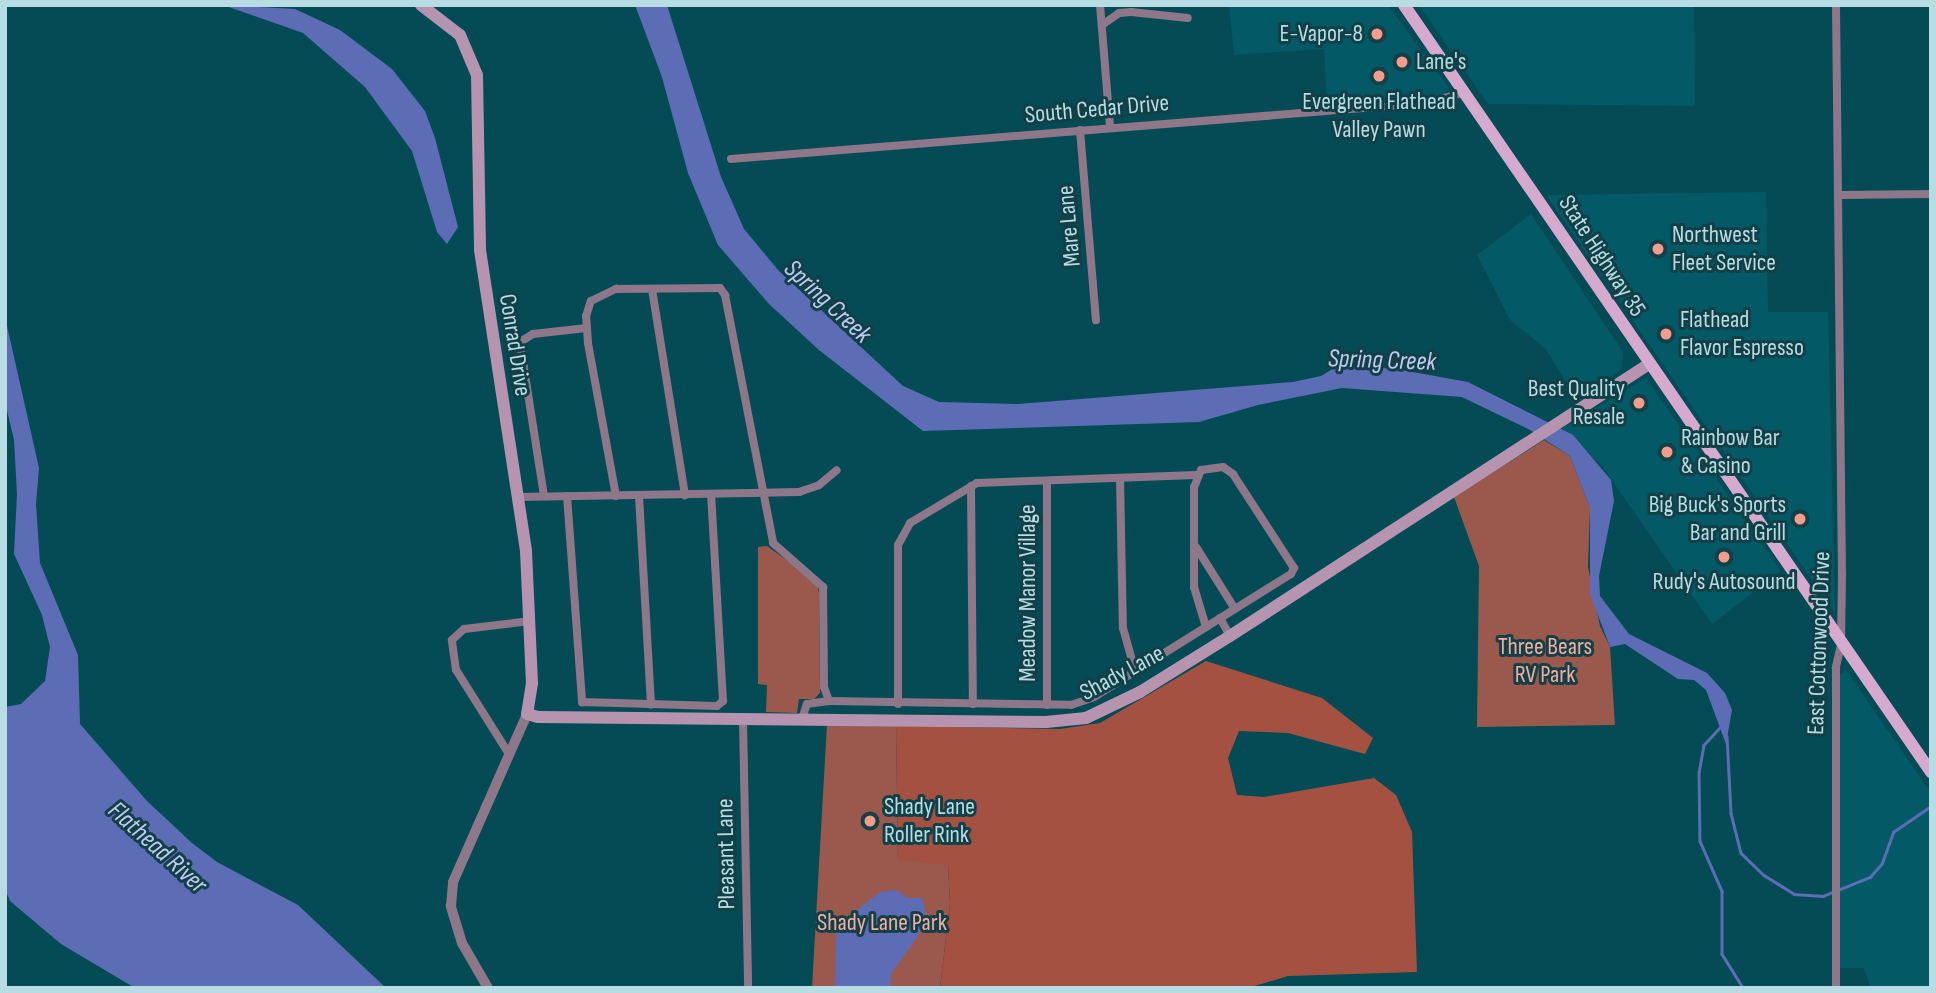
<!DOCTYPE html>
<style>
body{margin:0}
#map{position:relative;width:1936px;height:993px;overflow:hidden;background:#044b56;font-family:"Sofia Sans Condensed",sans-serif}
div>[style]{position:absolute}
.built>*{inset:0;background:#045966}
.green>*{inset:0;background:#9a594c}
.forest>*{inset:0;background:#a45141}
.water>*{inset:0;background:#5c6db5}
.stream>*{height:2.5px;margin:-1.25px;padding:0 1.25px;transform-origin:1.25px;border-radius:1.25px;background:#5c6db5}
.minor>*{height:8px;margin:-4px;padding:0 4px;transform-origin:4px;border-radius:4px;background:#8d7789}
.tertiary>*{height:10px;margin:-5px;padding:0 5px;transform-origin:5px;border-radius:5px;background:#8d7789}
.secondary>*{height:12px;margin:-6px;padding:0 6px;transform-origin:6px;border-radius:6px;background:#b694b0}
.primary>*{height:12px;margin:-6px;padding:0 6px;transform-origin:6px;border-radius:6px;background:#d5aace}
.dots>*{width:19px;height:19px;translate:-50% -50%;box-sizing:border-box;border:4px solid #133f47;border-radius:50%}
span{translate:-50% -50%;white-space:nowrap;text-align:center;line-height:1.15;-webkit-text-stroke:6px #133f47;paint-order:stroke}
.poi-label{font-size:24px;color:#b7dce4}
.right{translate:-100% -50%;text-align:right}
.left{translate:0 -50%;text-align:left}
.street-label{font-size:24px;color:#b7dce4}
.park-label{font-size:24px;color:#f4ae9f}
.water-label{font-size:26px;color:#bfcbf3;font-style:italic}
.frame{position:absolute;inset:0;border:7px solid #b7dce4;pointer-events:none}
</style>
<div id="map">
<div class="built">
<div style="clip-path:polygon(1229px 5px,1388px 5px,1449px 88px,1443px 97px,1327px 105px,1324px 49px,1234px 55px)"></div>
<div style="clip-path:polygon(1419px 5px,1694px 5px,1695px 106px,1488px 104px)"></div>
<div style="clip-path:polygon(1766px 192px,1768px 312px,1828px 312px,1835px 613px,1546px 195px)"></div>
<div style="clip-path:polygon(1531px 214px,1623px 352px,1622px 368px,1578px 402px,1546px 349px,1510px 320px,1477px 255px)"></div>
<div style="clip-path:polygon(1646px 378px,1781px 571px,1712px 624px,1602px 466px,1561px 429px)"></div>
<div style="clip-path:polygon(1846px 670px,1931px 793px,1931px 988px,1871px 988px,1864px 968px,1839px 968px,1839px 676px)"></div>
</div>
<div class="green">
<div style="clip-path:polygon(1544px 440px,1570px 456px,1590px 508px,1588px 567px,1600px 626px,1610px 647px,1615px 725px,1477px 727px,1479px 566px,1454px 497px)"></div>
<div style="clip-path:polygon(767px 546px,817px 582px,819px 594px,820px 693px,814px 699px,799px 699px,797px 713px,766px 712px,767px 685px,758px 684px,758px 547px)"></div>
<div style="clip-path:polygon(827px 724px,896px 726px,898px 859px,948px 864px,950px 903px,940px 988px,812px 988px)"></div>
</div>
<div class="forest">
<div style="clip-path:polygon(1206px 661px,1322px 698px,1373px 738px,1365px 754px,1288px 733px,1239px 731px,1228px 758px,1237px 795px,1264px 797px,1374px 778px,1396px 795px,1412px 832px,1417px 972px,1288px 976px,1248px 988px,940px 988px,950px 903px,948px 865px,898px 860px,896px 726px,1060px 729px,1100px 723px)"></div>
</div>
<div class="water">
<div style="clip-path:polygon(223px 5px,295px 9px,340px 30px,392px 69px,425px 111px,435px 138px,458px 227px,447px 244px,437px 232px,412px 151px,365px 87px,303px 33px)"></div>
<div style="clip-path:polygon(635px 5px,667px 5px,721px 177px,744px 229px,779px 271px,903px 386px,939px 402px,1018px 404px,1293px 382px,1321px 376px,1339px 365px,1396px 369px,1468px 382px,1573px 435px,1611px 480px,1614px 501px,1599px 576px,1600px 596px,1629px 634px,1707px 673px,1725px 693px,1732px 710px,1726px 744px,1706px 690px,1694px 680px,1678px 679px,1625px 644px,1610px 647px,1590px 594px,1590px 508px,1570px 456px,1530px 430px,1462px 397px,1342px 388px,1258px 405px,1199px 422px,923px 431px,819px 350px,769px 304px,718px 245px,688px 173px,662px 77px)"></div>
<div style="clip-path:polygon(5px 317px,39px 468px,36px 504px,40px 563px,78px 655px,80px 724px,147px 801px,192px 843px,217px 862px,298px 905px,386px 988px,135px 988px,61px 944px,10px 901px,5px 889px,5px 707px,21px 704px,45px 681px,50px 647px,42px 615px,14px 554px,17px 494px,14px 440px,5px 402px)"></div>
<div style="clip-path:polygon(896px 890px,907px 898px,922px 898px,926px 914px,918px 936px,891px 974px,890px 988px,835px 988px,836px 926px,880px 892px)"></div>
</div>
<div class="stream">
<div style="left:1721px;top:727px;width:25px;rotate:133deg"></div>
<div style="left:1704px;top:745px;width:27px;rotate:100deg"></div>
<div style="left:1699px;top:772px;width:69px;rotate:89.2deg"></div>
<div style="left:1700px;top:841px;width:55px;rotate:66.3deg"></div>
<div style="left:1722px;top:891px;width:63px;rotate:90deg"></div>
<div style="left:1722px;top:954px;width:40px;rotate:58deg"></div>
<div style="left:1727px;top:736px;width:77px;rotate:87deg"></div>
<div style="left:1731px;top:813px;width:41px;rotate:76deg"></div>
<div style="left:1741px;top:853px;width:32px;rotate:44deg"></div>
<div style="left:1764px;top:875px;width:36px;rotate:32deg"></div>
<div style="left:1794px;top:894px;width:29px;rotate:4deg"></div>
<div style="left:1823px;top:896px;width:51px;rotate:-22deg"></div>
<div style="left:1870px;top:877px;width:18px;rotate:-49deg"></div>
<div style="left:1882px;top:863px;width:33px;rotate:-70deg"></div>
<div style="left:1893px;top:832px;width:46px;rotate:-34.4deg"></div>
</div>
<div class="minor">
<div style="left:1100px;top:5px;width:122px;rotate:85.3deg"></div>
<div style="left:1836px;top:5px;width:569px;rotate:89.4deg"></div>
<div style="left:1842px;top:574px;width:71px;rotate:90.8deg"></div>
<div style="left:1841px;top:645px;width:23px;rotate:103deg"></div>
<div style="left:1836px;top:667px;width:321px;rotate:90deg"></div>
<div style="left:1102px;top:25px;width:21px;rotate:-35deg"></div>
<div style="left:1119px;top:13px;width:12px;rotate:-5deg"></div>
<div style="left:1131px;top:12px;width:57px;rotate:6deg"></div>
<div style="left:1080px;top:130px;width:191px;rotate:85.2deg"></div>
<div style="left:731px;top:159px;width:696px;rotate:-4.61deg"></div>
<div style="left:1425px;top:103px;width:42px;rotate:-15deg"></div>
<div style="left:1839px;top:195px;width:92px;rotate:-0.6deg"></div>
<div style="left:652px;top:289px;width:209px;rotate:80.9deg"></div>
<div style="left:1120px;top:478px;width:150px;rotate:88.9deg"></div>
<div style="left:1123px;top:628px;width:45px;rotate:74.4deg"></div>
<div style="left:1047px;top:481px;width:224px;rotate:90deg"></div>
<div style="left:971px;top:486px;width:218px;rotate:89.5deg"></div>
<div style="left:544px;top:496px;width:156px;rotate:-98.9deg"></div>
<div style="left:520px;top:342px;width:15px;rotate:-32deg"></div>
<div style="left:533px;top:334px;width:54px;rotate:-6.3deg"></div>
<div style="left:567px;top:496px;width:207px;rotate:85.8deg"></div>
<div style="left:582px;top:702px;width:135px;rotate:1.7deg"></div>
<div style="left:717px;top:706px;width:8px;rotate:-40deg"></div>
<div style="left:723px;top:701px;width:206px;rotate:-93.3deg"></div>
<div style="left:616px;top:496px;width:156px;rotate:-100.4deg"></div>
<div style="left:588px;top:343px;width:27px;rotate:-94deg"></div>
<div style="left:586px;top:316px;width:16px;rotate:-72deg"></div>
<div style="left:591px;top:301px;width:28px;rotate:-26deg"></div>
<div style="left:616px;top:289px;width:104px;rotate:-0.6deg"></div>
<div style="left:720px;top:288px;width:9px;rotate:54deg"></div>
<div style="left:725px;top:295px;width:253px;rotate:79deg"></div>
<div style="left:773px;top:543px;width:67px;rotate:41.3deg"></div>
<div style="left:823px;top:587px;width:100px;rotate:89.4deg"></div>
<div style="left:824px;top:687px;width:15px;rotate:70deg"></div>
<div style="left:829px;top:701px;width:242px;rotate:0.9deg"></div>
<div style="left:1071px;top:705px;width:24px;rotate:-19deg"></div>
<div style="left:1094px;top:697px;width:232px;rotate:-32deg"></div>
<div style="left:1291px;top:574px;width:7px;rotate:-63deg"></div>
<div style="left:1294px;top:568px;width:112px;rotate:-123deg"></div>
<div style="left:1233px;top:474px;width:12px;rotate:-145deg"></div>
<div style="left:1223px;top:467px;width:22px;rotate:172deg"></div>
<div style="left:1201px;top:470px;width:18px;rotate:112deg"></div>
<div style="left:1194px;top:487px;width:100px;rotate:90deg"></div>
<div style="left:1194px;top:587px;width:42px;rotate:73.3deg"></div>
<div style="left:639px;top:496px;width:209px;rotate:86.7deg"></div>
<div style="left:519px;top:497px;width:280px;rotate:-1deg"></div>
<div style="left:799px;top:492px;width:21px;rotate:-19deg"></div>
<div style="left:819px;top:485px;width:23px;rotate:-40deg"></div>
<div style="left:1196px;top:547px;width:73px;rotate:57.8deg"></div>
<div style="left:1220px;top:618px;width:21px;rotate:61deg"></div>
<div style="left:898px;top:704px;width:159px;rotate:-90deg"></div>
<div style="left:898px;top:545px;width:25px;rotate:-61deg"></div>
<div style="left:910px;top:523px;width:78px;rotate:-30.8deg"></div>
<div style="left:977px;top:483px;width:219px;rotate:-2.1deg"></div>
<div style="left:802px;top:719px;width:16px;rotate:-72deg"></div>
<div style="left:807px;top:704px;width:22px;rotate:-8deg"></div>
<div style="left:743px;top:720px;width:268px;rotate:88.9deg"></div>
<div style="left:509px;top:754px;width:99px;rotate:-122.2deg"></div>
<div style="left:456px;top:670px;width:30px;rotate:-98deg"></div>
<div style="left:452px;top:640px;width:16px;rotate:-43deg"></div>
<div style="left:464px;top:629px;width:66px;rotate:-6.9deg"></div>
</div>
<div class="tertiary">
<div style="left:488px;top:988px;width:52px;rotate:-120deg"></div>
<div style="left:462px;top:943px;width:39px;rotate:-107deg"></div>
<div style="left:451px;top:906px;width:24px;rotate:-85deg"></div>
<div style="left:453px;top:882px;width:184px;rotate:-66.2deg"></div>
</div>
<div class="secondary">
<div style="left:421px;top:5px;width:49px;rotate:37.6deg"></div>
<div style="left:460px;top:35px;width:43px;rotate:67deg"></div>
<div style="left:477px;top:75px;width:175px;rotate:89deg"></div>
<div style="left:480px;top:250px;width:304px;rotate:81.3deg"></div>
<div style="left:526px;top:551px;width:132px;rotate:87.4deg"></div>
<div style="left:532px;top:683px;width:31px;rotate:99deg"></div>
<div style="left:527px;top:714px;width:11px;rotate:15deg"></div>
<div style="left:538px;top:717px;width:508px;rotate:0.56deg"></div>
<div style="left:1046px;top:722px;width:40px;rotate:-5.7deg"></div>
<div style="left:1086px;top:718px;width:60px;rotate:-25.7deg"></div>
<div style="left:1140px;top:692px;width:106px;rotate:-31.9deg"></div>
<div style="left:1230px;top:636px;width:500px;rotate:-33deg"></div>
</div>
<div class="primary">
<div style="left:1404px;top:5px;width:931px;rotate:55.51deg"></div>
</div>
<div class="dots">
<div style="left:1377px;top:34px;background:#f49d8c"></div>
<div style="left:1402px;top:62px;background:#f49d8c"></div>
<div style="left:1379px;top:76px;background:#f49d8c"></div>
<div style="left:1658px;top:249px;background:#f49d8c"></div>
<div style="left:1666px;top:334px;background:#f49d8c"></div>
<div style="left:1639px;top:403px;background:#f49d8c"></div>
<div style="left:1667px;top:452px;background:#f49d8c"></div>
<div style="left:1800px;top:519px;background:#f49d8c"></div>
<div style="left:1724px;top:557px;background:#f49d8c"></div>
<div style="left:870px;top:821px;background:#f49d8c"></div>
</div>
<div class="poi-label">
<span class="right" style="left:1363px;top:34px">E-Vapor-8</span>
<span class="left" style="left:1416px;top:62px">Lane's</span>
<span style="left:1379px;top:116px">Evergreen Flathead<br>Valley Pawn</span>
<span class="left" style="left:1672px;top:249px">Northwest<br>Fleet Service</span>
<span class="left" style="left:1680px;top:334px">Flathead<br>Flavor Espresso</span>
<span class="right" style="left:1625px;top:403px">Best Quality<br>Resale</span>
<span class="left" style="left:1681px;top:452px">Rainbow Bar<br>&amp; Casino</span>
<span class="right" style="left:1786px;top:519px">Big Buck's Sports<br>Bar and Grill</span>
<span style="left:1724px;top:582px">Rudy's Autosound</span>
<span class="left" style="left:884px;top:821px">Shady Lane<br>Roller Rink</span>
</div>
<div class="street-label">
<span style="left:1097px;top:109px;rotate:-5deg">South Cedar Drive</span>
<span style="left:1069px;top:226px;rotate:-95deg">Mare Lane</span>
<span style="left:1602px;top:256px;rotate:57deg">State Highway 35</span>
<span style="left:515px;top:345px;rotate:81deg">Conrad Drive</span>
<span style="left:1028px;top:593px;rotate:-90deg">Meadow Manor Village</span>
<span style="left:1819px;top:643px;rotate:-88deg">East Cottonwood Drive</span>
<span style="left:1122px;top:673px;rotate:-28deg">Shady Lane</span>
<span style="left:726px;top:854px;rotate:-91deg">Pleasant Lane</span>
</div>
<div class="park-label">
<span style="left:1545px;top:661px">Three Bears<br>RV Park</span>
<span style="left:882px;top:923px">Shady Lane Park</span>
</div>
<div class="water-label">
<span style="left:827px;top:302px;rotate:43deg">Spring Creek</span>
<span style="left:1382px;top:361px;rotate:2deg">Spring Creek</span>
<span style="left:157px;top:848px;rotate:42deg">Flathead River</span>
</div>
<div class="frame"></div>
</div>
